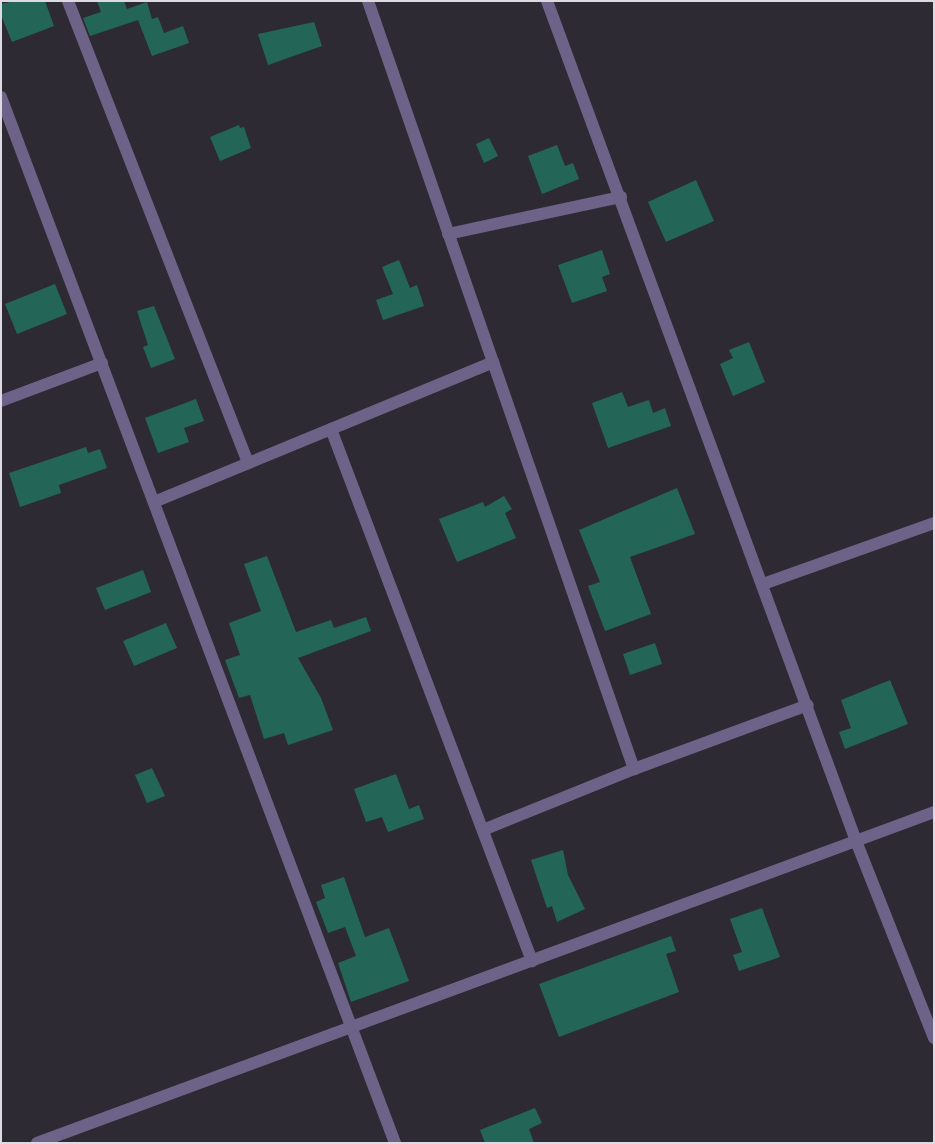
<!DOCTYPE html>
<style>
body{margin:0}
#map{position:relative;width:935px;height:1144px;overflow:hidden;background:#2d2a34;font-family:"Archivo Narrow",sans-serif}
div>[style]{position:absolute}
.building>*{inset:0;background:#236658}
.minor>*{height:12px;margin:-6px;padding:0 6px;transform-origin:6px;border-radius:6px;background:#6d6287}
.tertiary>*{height:12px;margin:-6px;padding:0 6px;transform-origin:6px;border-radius:6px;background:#6d6287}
span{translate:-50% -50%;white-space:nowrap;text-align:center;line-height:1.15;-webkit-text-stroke:4px #23202a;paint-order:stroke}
.frame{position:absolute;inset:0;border:2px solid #dddbe2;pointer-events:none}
</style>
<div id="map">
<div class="building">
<div style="clip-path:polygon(14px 1px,45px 1px,54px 26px,12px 42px,1px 15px,1px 4px)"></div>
<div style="clip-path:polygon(97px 1px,124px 1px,127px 9px,147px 2px,152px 19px,158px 17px,164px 33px,183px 26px,189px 43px,152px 56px,138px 20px,90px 36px,83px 18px,101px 12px)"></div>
<div style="clip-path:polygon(314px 22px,322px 46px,268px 65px,258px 34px)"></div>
<div style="clip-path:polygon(239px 125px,240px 128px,244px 127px,251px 148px,220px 161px,210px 137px)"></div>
<div style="clip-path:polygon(489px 138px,498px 156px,484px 163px,476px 144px)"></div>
<div style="clip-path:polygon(557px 145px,565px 166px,573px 163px,579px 179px,542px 194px,528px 156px)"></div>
<div style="clip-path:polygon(696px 180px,714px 221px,666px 242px,648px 202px)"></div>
<div style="clip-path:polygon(602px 250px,610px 274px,602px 277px,607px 291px,572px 303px,558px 265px)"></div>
<div style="clip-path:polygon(399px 260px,410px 288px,417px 285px,424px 306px,383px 320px,376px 300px,393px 294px,382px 267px)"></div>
<div style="clip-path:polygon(55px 284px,67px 314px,17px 334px,5px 304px)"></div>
<div style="clip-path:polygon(154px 306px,175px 359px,151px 368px,143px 347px,148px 345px,137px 311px)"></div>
<div style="clip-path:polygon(749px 342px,765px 382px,733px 396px,720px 364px,733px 358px,729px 350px)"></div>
<div style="clip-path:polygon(622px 392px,628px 407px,649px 400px,653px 413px,665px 408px,671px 426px,608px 448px,592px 403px)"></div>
<div style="clip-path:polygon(196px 399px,204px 421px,184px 428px,189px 442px,158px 453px,145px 418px)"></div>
<div style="clip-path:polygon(86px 447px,88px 453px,100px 449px,107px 468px,59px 485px,61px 493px,20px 507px,9px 473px)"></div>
<div style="clip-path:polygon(677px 488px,695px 534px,630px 557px,651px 614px,605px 631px,588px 586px,600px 582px,579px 530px)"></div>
<div style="clip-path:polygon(504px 496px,512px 509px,505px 513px,516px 538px,457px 562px,439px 519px,483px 502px,485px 507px)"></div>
<div style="clip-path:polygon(267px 556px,296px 632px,331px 620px,334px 628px,366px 617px,371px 631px,298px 658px,321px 698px,333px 730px,288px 745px,284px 733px,264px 739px,250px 695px,239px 698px,225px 660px,240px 655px,229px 623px,261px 611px,244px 564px)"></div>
<div style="clip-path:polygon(143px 570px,151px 592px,105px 610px,96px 588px)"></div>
<div style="clip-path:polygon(166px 623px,177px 648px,134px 666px,123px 641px)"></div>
<div style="clip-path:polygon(655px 643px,662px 664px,630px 675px,623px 654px)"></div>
<div style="clip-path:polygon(890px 680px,908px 724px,845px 749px,839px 732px,851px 728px,841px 700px)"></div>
<div style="clip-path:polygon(152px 768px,165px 796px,147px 803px,135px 775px)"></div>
<div style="clip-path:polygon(396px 774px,409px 809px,419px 805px,424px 819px,388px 832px,382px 817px,366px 822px,354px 789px)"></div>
<div style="clip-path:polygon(563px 850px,568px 875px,585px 909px,557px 922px,552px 906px,547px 908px,531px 860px)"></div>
<div style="clip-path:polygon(344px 877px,365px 937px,389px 928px,409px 981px,351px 1002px,338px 963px,356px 956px,345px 927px,328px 933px,316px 902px,325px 898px,321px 885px)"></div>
<div style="clip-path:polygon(762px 908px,780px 957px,739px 971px,733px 955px,742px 952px,730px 919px)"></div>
<div style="clip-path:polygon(671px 936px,676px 951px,666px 954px,679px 992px,559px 1037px,539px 984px)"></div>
<div style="clip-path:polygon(535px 1108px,542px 1123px,529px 1129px,534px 1143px,485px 1143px,480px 1130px)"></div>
</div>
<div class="minor">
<div style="left:68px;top:1px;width:496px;rotate:68.7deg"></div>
<div style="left:368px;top:1px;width:813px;rotate:70.9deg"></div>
<div style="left:1px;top:97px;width:1118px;rotate:69.36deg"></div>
<div style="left:448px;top:234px;width:177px;rotate:-12.1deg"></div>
<div style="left:1px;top:401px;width:108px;rotate:-20.6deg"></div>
<div style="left:331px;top:429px;width:569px;rotate:69.3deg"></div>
<div style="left:154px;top:502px;width:367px;rotate:-22.4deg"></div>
<div style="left:763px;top:584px;width:182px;rotate:-19.6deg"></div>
<div style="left:483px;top:830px;width:163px;rotate:-22deg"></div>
<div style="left:634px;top:769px;width:185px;rotate:-20.2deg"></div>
</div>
<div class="tertiary">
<div style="left:547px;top:1px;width:895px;rotate:69.8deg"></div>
<div style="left:856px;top:841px;width:212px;rotate:68.4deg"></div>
<div style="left:37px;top:1143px;width:956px;rotate:-20.25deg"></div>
</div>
<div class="frame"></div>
</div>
